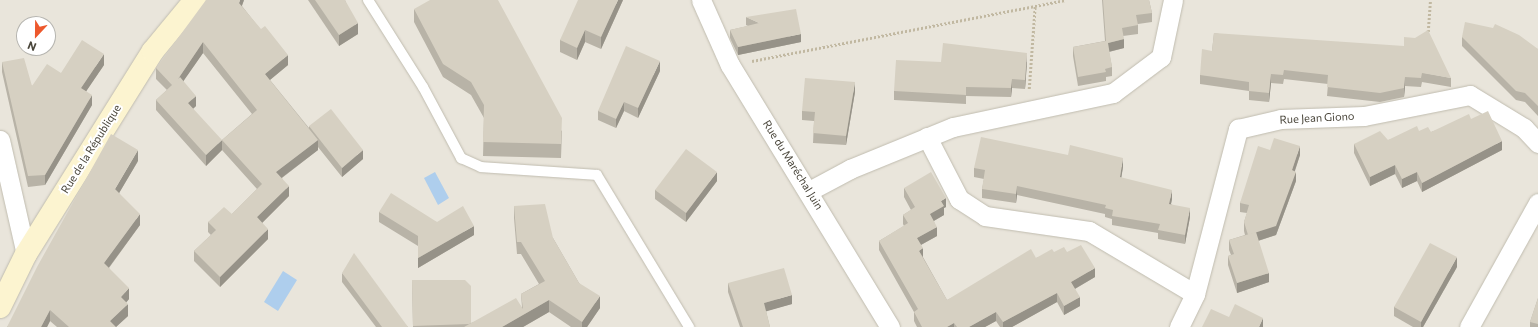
<!DOCTYPE html>
<meta charset="utf-8">
<style>
body{margin:0}
#map{position:relative;width:1538px;height:327px;overflow:hidden;background:#f5f3ec;font-family:Commissioner,sans-serif}
div>[style]{position:absolute}
.residential>*{inset:0;background:#e9e5db}
.water>*{inset:0;background:#aeceed}
.path>*{height:2.5px;margin-top:-1.25px;transform-origin:0;background:repeating-linear-gradient(90deg,#c1b8a1 0 2px,transparent 0 4px)}
.roads{filter:drop-shadow(0 0 1px #c0bcaf) drop-shadow(0 0 1px #c0bcaf)}
.service>*{height:10px;margin:-5px;padding:0 5px;transform-origin:5px;border-radius:5px;background:#fff}
.minor>*{height:19px;margin:-9.5px;padding:0 9.5px;transform-origin:9.5px;border-radius:9.5px;background:#fff}
.secondary>*{height:22px;margin:-11px;padding:0 11px;transform-origin:11px;border-radius:11px;background:#fcf4d0}
.wall>*{inset:0;background:#b8b3a7}
.shaded-wall>*{inset:0;background:#969288}
.building>*{inset:0;background:#d6d0c2}
span{translate:-50% -50%;white-space:nowrap;text-align:center;line-height:1.15;-webkit-text-stroke:4px #fff;paint-order:stroke}
.street-label{font-size:11px;color:#49453a}
.north{position:absolute;left:16px;top:16px;width:40px;height:40px;box-sizing:border-box;background:#fff;border:1px solid #b6b5b0;border-radius:50%;rotate:202deg;font-size:11px;font-weight:700;line-height:16px;text-align:center;color:#49453a}
.north::after{content:'';display:block;margin:auto;width:14px;height:18px;background:#ed582c;clip-path:polygon(50% 0,100% 100%,50% 72%,0 100%)}
</style>
<div id="map">
<div class="residential">
<div style="clip-path:polygon(evenodd,0 0,1538px 0,1538px 327px,0 327px,0 0,24px 24px,48px 24px,48px 48px,24px 48px,24px 24px)"></div>
</div>
<div class="water">
<div style="clip-path:polygon(435px 172px,449px 198px,438px 205px,424px 178px)"></div>
<div style="clip-path:polygon(283px 271px,297px 280px,278px 311px,264px 302px)"></div>
</div>
<div class="path">
<div style="left:1428px;top:32px;width:32px;rotate:-86deg"></div>
<div style="left:752px;top:61px;width:319px;rotate:-11deg"></div>
<div style="left:1029px;top:89px;width:84px;rotate:-85.9deg"></div>
</div>
<div class="roads">
<div class="service">
<div style="left:368px;top:0;width:103px;rotate:57.7deg"></div>
<div style="left:423px;top:87px;width:81px;rotate:61.8deg"></div>
<div style="left:461px;top:158px;width:22px;rotate:24deg"></div>
<div style="left:481px;top:167px;width:116px;rotate:3.9deg"></div>
<div style="left:597px;top:175px;width:178px;rotate:58.8deg"></div>
</div>
<div class="minor">
<div style="left:701px;top:0;width:71px;rotate:66deg"></div>
<div style="left:730px;top:65px;width:307px;rotate:58.6deg"></div>
<div style="left:927px;top:137px;width:70px;rotate:62.7deg"></div>
<div style="left:959px;top:199px;width:31px;rotate:33deg"></div>
<div style="left:985px;top:216px;width:105px;rotate:8.2deg"></div>
<div style="left:1089px;top:231px;width:123px;rotate:30.7deg"></div>
<div style="left:0;top:140px;width:117px;rotate:77.2deg"></div>
<div style="left:809px;top:191px;width:47px;rotate:-28.2deg"></div>
<div style="left:850px;top:169px;width:111px;rotate:-22.2deg"></div>
<div style="left:953px;top:127px;width:164px;rotate:-12deg"></div>
<div style="left:1113px;top:93px;width:60px;rotate:-36.9deg"></div>
<div style="left:1161px;top:57px;width:58px;rotate:-78.1deg"></div>
<div style="left:1179px;top:327px;width:37px;rotate:-64deg"></div>
<div style="left:1195px;top:294px;width:171px;rotate:-75.4deg"></div>
<div style="left:1238px;top:129px;width:44px;rotate:-13.1deg"></div>
<div style="left:1281px;top:119px;width:83px;rotate:-2.1deg"></div>
<div style="left:1364px;top:116px;width:108px;rotate:-11.2deg"></div>
<div style="left:1470px;top:95px;width:63px;rotate:31.4deg"></div>
<div style="left:1524px;top:128px;width:21px;rotate:47deg"></div>
<div style="left:1469px;top:327px;width:142px;rotate:-60.9deg"></div>
</div>
<div class="secondary">
<div style="left:0;top:307px;width:59px;rotate:-63.9deg"></div>
<div style="left:26px;top:254px;width:239px;rotate:-58deg"></div>
<div style="left:153px;top:51px;width:66px;rotate:-50.5deg"></div>
</div>
</div>
<div class="wall">
<div style="clip-path:polygon(244px 0,242px 6px,288px 65px,270px 80px,309px 128px,309px 126px,363px 159px,342px 177px,318px 147px,318px 150px,282px 178px,289px 196px,262px 223px,268px 239px,220px 287px,194px 261px,194px 251px,211px 235px,208px 232px,208px 222px,232px 214px,257px 189px,222px 150px,222px 140px,252px 114px,203px 53px,183px 81px,196px 106px,193px 109px,222px 150px,206px 166px,156px 110px,156px 100px,167px 90px,156px 79px,156px 68px)"></div>
<div style="clip-path:polygon(308px 0,345px 0,358px 34px,339px 46px)"></div>
<div style="clip-path:polygon(623px 0,601px 49px,585px 42px,577px 60px,560px 52px,560px 40px)"></div>
<div style="clip-path:polygon(1102px 0,1149px 0,1152px 13px,1152px 22px,1138px 24px,1138px 34px,1123px 36px,1124px 48px,1109px 52px,1112px 67px,1112px 76px,1106px 77px,1106px 81px,1078px 86px,1073px 56px,1073px 47px,1105px 41px)"></div>
<div style="clip-path:polygon(414px 9px,562px 131px,561px 158px,483px 156px,484px 118px,471px 95px,443px 77px,414px 22px)"></div>
<div style="clip-path:polygon(746px 17px,801px 42px,738px 55px,730px 38px,730px 30px,748px 26px,746px 25px)"></div>
<div style="clip-path:polygon(1214px 33px,1451px 78px,1451px 87px,1422px 82px,1421px 87px,1405px 86px,1404px 97px,1380px 102px,1327px 96px,1328px 84px,1284px 79px,1283px 84px,1271px 83px,1269px 102px,1249px 100px,1249px 91px,1200px 84px,1200px 75px,1212px 51px)"></div>
<div style="clip-path:polygon(1462px 37px,1538px 49px,1538px 116px,1525px 102px,1516px 100px,1462px 46px)"></div>
<div style="clip-path:polygon(2px 62px,32px 86px,61px 73px,104px 65px,86px 91px,92px 105px,45px 185px,28px 187px,2px 72px)"></div>
<div style="clip-path:polygon(941px 62px,1027px 62px,1025px 89px,1012px 88px,1011px 97px,966px 96px,966px 104px,894px 100px,894px 91px)"></div>
<div style="clip-path:polygon(660px 71px,638px 118px,624px 111px,616px 128px,598px 120px,598px 111px)"></div>
<div style="clip-path:polygon(855px 92px,846px 145px,813px 143px,814px 121px,802px 120px,802px 111px)"></div>
<div style="clip-path:polygon(1471px 119px,1502px 150px,1422px 192px,1417px 181px,1402px 188px,1395px 174px,1370px 186px,1354px 153px,1354px 144px,1388px 140px,1431px 132px)"></div>
<div style="clip-path:polygon(1270px 150px,1300px 155px,1295px 171px,1296px 181px,1276px 235px,1258px 241px,1269px 282px,1237px 293px,1228px 265px,1228px 256px,1231px 255px,1229px 250px,1229px 240px,1245px 235px,1244px 231px,1244px 222px,1247px 213px,1240px 212px,1240px 203px)"></div>
<div style="clip-path:polygon(138px 161px,119px 193px,140px 225px,109px 268px,129px 299px,126px 303px,128px 316px,116px 327px,57px 327px,50px 321px,47px 327px,7px 327px)"></div>
<div style="clip-path:polygon(1123px 167px,1121px 178px,1172px 199px,1171px 204px,1190px 217px,1185px 244px,1158px 239px,1158px 233px,1112px 225px,1112px 219px,1105px 217px,1105px 214px,1017px 195px,1016px 203px,982px 198px,982px 189px,984px 179px,974px 177px,974px 168px)"></div>
<div style="clip-path:polygon(717px 181px,686px 222px,655px 199px,655px 190px)"></div>
<div style="clip-path:polygon(904px 188px,946px 207px,944px 208px,944px 215px,934px 221px,937px 236px,921px 245px,923px 257px,947px 300px,1036px 258px,1054px 252px,1067px 252px,1095px 277px,1075px 289px,1080px 306px,1064px 315px,1057px 302px,1012px 327px,1000px 327px,996px 321px,985px 327px,917px 327px,914px 321px,914px 312px,879px 250px,879px 241px,904px 226px,903px 224px,903px 215px,911px 210px,904px 197px)"></div>
<div style="clip-path:polygon(514px 206px,553px 238px,579px 283px,600px 308px,587px 327px,571px 327px,549px 312px,523px 327px,413px 327px,412px 280px,471px 323px,522px 307px,521px 294px,539px 284px,521px 254px,517px 254px,514px 218px)"></div>
<div style="clip-path:polygon(379px 212px,437px 222px,474px 235px,418px 268px,418px 246px,379px 222px)"></div>
<div style="clip-path:polygon(1457px 267px,1423px 327px,1413px 327px,1394px 316px,1394px 307px)"></div>
<div style="clip-path:polygon(342px 273px,408px 327px,376px 327px,342px 282px)"></div>
<div style="clip-path:polygon(728px 283px,792px 304px,766px 311px,770px 327px,740px 327px,728px 292px)"></div>
<div style="clip-path:polygon(1538px 298px,1538px 327px,1530px 327px,1530px 322px)"></div>
</div>
<div class="shaded-wall">
<div style="clip-path:polygon(240px 0,244px 0,239px 13px,239px 3px)"></div>
<div style="clip-path:polygon(618px 0,623px 0,601px 49px,601px 37px)"></div>
<div style="clip-path:polygon(358px 23px,358px 34px,339px 46px,339px 35px)"></div>
<div style="clip-path:polygon(585px 30px,585px 42px,577px 60px,577px 48px)"></div>
<div style="clip-path:polygon(801px 34px,801px 42px,738px 55px,738px 47px)"></div>
<div style="clip-path:polygon(1124px 39px,1124px 48px,1108px 52px,1108px 43px)"></div>
<div style="clip-path:polygon(203px 42px,203px 53px,178px 89px,178px 79px)"></div>
<div style="clip-path:polygon(1027px 53px,1027px 62px,1025px 89px,1025px 80px)"></div>
<div style="clip-path:polygon(104px 54px,104px 65px,81px 99px,81px 88px)"></div>
<div style="clip-path:polygon(288px 55px,288px 65px,265px 84px,265px 74px)"></div>
<div style="clip-path:polygon(660px 61px,660px 71px,638px 118px,638px 108px)"></div>
<div style="clip-path:polygon(1271px 74px,1271px 83px,1269px 102px,1269px 93px)"></div>
<div style="clip-path:polygon(1405px 77px,1405px 86px,1404px 97px,1404px 88px)"></div>
<div style="clip-path:polygon(1012px 79px,1012px 88px,1011px 97px,1011px 88px)"></div>
<div style="clip-path:polygon(855px 82px,855px 92px,846px 145px,846px 136px)"></div>
<div style="clip-path:polygon(92px 95px,92px 105px,45px 185px,45px 175px)"></div>
<div style="clip-path:polygon(196px 96px,196px 106px,188px 113px,188px 103px)"></div>
<div style="clip-path:polygon(624px 102px,624px 111px,616px 128px,616px 119px)"></div>
<div style="clip-path:polygon(222px 140px,222px 150px,206px 166px,206px 155px)"></div>
<div style="clip-path:polygon(318px 140px,318px 150px,276px 182px,276px 172px)"></div>
<div style="clip-path:polygon(1502px 141px,1502px 150px,1422px 192px,1422px 183px)"></div>
<div style="clip-path:polygon(1300px 146px,1300px 155px,1292px 179px,1292px 170px)"></div>
<div style="clip-path:polygon(138px 150px,138px 161px,115px 200px,115px 189px)"></div>
<div style="clip-path:polygon(363px 150px,363px 159px,342px 177px,342px 168px)"></div>
<div style="clip-path:polygon(1123px 158px,1123px 167px,1120px 186px,1120px 177px)"></div>
<div style="clip-path:polygon(1395px 165px,1395px 174px,1370px 186px,1370px 177px)"></div>
<div style="clip-path:polygon(717px 172px,717px 181px,686px 222px,686px 213px)"></div>
<div style="clip-path:polygon(1296px 172px,1296px 181px,1276px 235px,1248px 244px)"></div>
<div style="clip-path:polygon(1417px 172px,1417px 181px,1402px 188px,1402px 179px)"></div>
<div style="clip-path:polygon(289px 186px,289px 196px,257px 228px,257px 217px)"></div>
<div style="clip-path:polygon(1017px 186px,1017px 195px,1016px 203px,1016px 194px)"></div>
<div style="clip-path:polygon(1172px 190px,1172px 199px,1169px 213px,1169px 204px)"></div>
<div style="clip-path:polygon(946px 198px,946px 207px,944px 208px,944px 215px,930px 223px,930px 214px,941px 201px)"></div>
<div style="clip-path:polygon(1190px 208px,1190px 217px,1185px 244px,1185px 235px)"></div>
<div style="clip-path:polygon(140px 214px,140px 225px,104px 274px,104px 263px)"></div>
<div style="clip-path:polygon(474px 226px,474px 235px,418px 268px,418px 258px)"></div>
<div style="clip-path:polygon(937px 227px,937px 236px,917px 247px,917px 238px)"></div>
<div style="clip-path:polygon(268px 229px,268px 239px,220px 287px,220px 277px)"></div>
<div style="clip-path:polygon(923px 248px,923px 257px,919px 251px)"></div>
<div style="clip-path:polygon(1457px 257px,1457px 267px,1423px 327px,1421px 327px,1421px 322px)"></div>
<div style="clip-path:polygon(1095px 268px,1095px 277px,1071px 291px,1071px 282px)"></div>
<div style="clip-path:polygon(1269px 273px,1269px 282px,1237px 293px,1237px 283px)"></div>
<div style="clip-path:polygon(129px 288px,129px 299px,121px 308px,121px 297px)"></div>
<div style="clip-path:polygon(1057px 293px,1057px 302px,1012px 327px,1003px 327px,1003px 322px)"></div>
<div style="clip-path:polygon(792px 295px,792px 304px,764px 312px,764px 303px)"></div>
<div style="clip-path:polygon(600px 296px,600px 308px,587px 327px,582px 327px,582px 322px)"></div>
<div style="clip-path:polygon(1080px 297px,1080px 306px,1064px 315px,1064px 306px)"></div>
<div style="clip-path:polygon(549px 300px,549px 312px,523px 327px,502px 327px)"></div>
<div style="clip-path:polygon(128px 304px,128px 316px,116px 327px,110px 327px,110px 321px)"></div>
<div style="clip-path:polygon(50px 310px,50px 321px,47px 327px,41px 327px)"></div>
<div style="clip-path:polygon(996px 312px,996px 321px,985px 327px,969px 327px)"></div>
<div style="clip-path:polygon(1263px 318px,1263px 327px,1259px 327px)"></div>
<div style="clip-path:polygon(954px 323px,954px 327px,947px 327px)"></div>
</div>
<div class="building">
<div style="clip-path:polygon(206px 0,240px 0,239px 3px,261px 29px,265px 26px,288px 55px,265px 74px,318px 140px,276px 172px,289px 186px,257px 217px,268px 229px,220px 277px,194px 251px,216px 230px,208px 222px,224px 207px,232px 214px,262px 184px,222px 140px,257px 110px,203px 42px,178px 79px,180px 77px,196px 96px,188px 103px,222px 140px,206px 155px,156px 100px,172px 85px,156px 68px)"></div>
<div style="clip-path:polygon(315px 0,345px 0,358px 23px,339px 35px)"></div>
<div style="clip-path:polygon(430px 0,498px 0,562px 118px,561px 144px,483px 142px,484px 105px,480px 98px,471px 82px,443px 64px,414px 9px)"></div>
<div style="clip-path:polygon(578px 0,618px 0,601px 37px,585px 30px,577px 48px,560px 40px)"></div>
<div style="clip-path:polygon(1103px 0,1149px 0,1152px 13px,1136px 15px,1138px 25px,1122px 28px,1124px 39px,1108px 43px,1112px 67px,1105px 69px,1106px 72px,1078px 77px,1073px 47px,1106px 41px)"></div>
<div style="clip-path:polygon(796px 9px,801px 34px,738px 47px,730px 30px,759px 23px,746px 17px)"></div>
<div style="clip-path:polygon(1465px 22px,1493px 28px,1495px 24px,1519px 35px,1538px 49px,1538px 106px,1525px 93px,1516px 91px,1462px 37px)"></div>
<div style="clip-path:polygon(1428px 30px,1451px 78px,1422px 73px,1421px 78px,1405px 77px,1404px 88px,1380px 93px,1327px 87px,1328px 75px,1284px 70px,1283px 75px,1271px 74px,1269px 93px,1249px 91px,1249px 82px,1200px 75px,1202px 49px,1212px 51px,1214px 33px,1404px 46px,1404px 37px,1415px 38px)"></div>
<div style="clip-path:polygon(82px 40px,104px 54px,81px 88px,92px 95px,45px 175px,28px 176px,2px 62px,24px 58px,32px 86px,47px 64px,61px 73px)"></div>
<div style="clip-path:polygon(943px 43px,1027px 53px,1025px 80px,1012px 79px,1011px 88px,966px 87px,966px 95px,894px 91px,896px 60px,941px 62px)"></div>
<div style="clip-path:polygon(626px 46px,660px 61px,638px 108px,624px 102px,616px 119px,598px 111px)"></div>
<div style="clip-path:polygon(805px 78px,855px 82px,846px 136px,813px 133px,815px 112px,802px 111px)"></div>
<div style="clip-path:polygon(331px 109px,363px 150px,342px 168px,309px 126px)"></div>
<div style="clip-path:polygon(1488px 111px,1502px 141px,1422px 183px,1417px 172px,1402px 179px,1395px 165px,1370px 177px,1354px 144px,1380px 131px,1388px 140px,1417px 126px,1419px 131px,1428px 127px,1431px 132px,1469px 114px,1471px 119px)"></div>
<div style="clip-path:polygon(111px 134px,138px 150px,115px 189px,140px 214px,104px 263px,129px 288px,121px 297px,128px 304px,110px 321px,116px 327px,69px 327px,50px 310px,41px 327px,7px 327px,37px 267px)"></div>
<div style="clip-path:polygon(981px 137px,1068px 155px,1070px 145px,1123px 158px,1120px 177px,1172px 190px,1169px 204px,1190px 208px,1185px 235px,1158px 230px,1160px 224px,1112px 216px,1113px 210px,1105px 208px,1106px 205px,1017px 186px,1016px 194px,982px 189px,985px 170px,974px 168px)"></div>
<div style="clip-path:polygon(1274px 138px,1300px 146px,1292px 170px,1296px 172px,1276px 226px,1248px 235px,1244px 222px,1249px 205px,1240px 203px,1258px 146px,1270px 150px)"></div>
<div style="clip-path:polygon(686px 149px,717px 172px,686px 213px,655px 190px)"></div>
<div style="clip-path:polygon(931px 172px,946px 198px,941px 201px,944px 206px,930px 214px,937px 227px,917px 238px,923px 248px,919px 251px,947px 300px,1031px 249px,1036px 258px,1052px 249px,1054px 252px,1064px 247px,1067px 252px,1081px 245px,1095px 268px,1071px 282px,1080px 297px,1064px 306px,1057px 293px,1003px 322px,996px 312px,969px 327px,957px 327px,954px 323px,947px 327px,922px 327px,914px 312px,918px 309px,879px 241px,908px 223px,903px 215px,915px 207px,904px 188px)"></div>
<div style="clip-path:polygon(391px 193px,437px 222px,463px 206px,474px 226px,418px 258px,418px 236px,379px 212px)"></div>
<div style="clip-path:polygon(545px 204px,553px 238px,579px 283px,600px 296px,582px 322px,549px 300px,502px 327px,464px 327px,516px 298px,523px 309px,521px 294px,545px 281px,521px 242px,517px 242px,514px 206px)"></div>
<div style="clip-path:polygon(1256px 232px,1269px 273px,1237px 283px,1228px 256px,1234px 254px,1229px 240px)"></div>
<div style="clip-path:polygon(1430px 243px,1457px 257px,1421px 322px,1394px 307px)"></div>
<div style="clip-path:polygon(354px 253px,408px 327px,382px 327px,342px 273px)"></div>
<div style="clip-path:polygon(784px 268px,792px 295px,764px 303px,770px 327px,743px 327px,728px 283px)"></div>
<div style="clip-path:polygon(412px 280px,465px 280px,471px 286px,471px 323px,469px 324px,413px 326px)"></div>
<div style="clip-path:polygon(1538px 298px,1538px 324px,1530px 322px)"></div>
<div style="clip-path:polygon(1235px 304px,1263px 318px,1259px 327px,1202px 327px,1211px 309px,1229px 317px)"></div>
</div>
<div class="street-label">
<span style="left:1317px;top:118px;rotate:-3deg">Rue Jean Giono</span>
<span style="left:91px;top:149px;rotate:-58deg">Rue de la République</span>
<span style="left:793px;top:165px;rotate:58deg">Rue du Maréchal Juin</span>
</div>
<div class="north">N</div>
</div>
